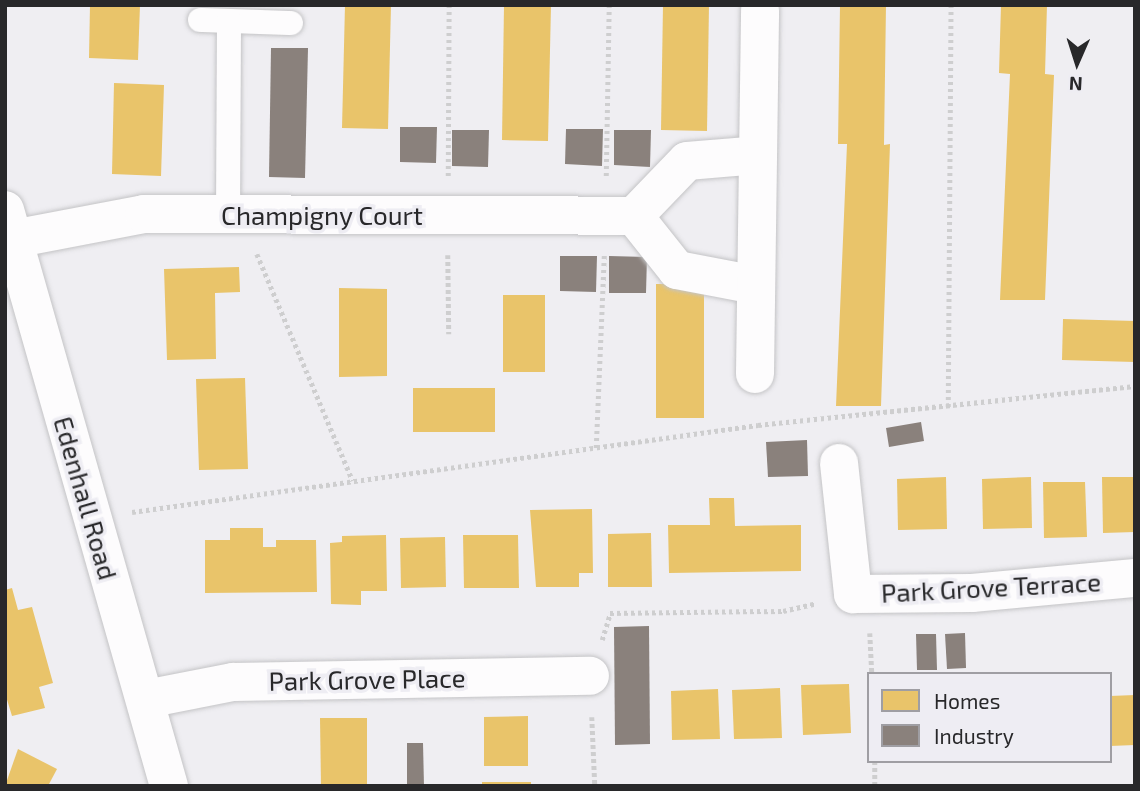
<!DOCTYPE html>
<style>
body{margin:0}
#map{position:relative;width:1140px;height:791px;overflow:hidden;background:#efeef2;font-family:"Exo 2",sans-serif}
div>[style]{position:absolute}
.homes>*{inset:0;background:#e9c46a}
.industry>*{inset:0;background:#8a817c}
.path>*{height:4.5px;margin-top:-2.25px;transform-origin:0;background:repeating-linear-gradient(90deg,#cececf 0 3.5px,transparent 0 7px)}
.roads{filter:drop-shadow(0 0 2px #c4c4c6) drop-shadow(0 0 2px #c4c4c6)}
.service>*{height:24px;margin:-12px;padding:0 12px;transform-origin:12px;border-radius:12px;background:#fdfcfd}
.minor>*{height:38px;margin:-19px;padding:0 19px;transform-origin:19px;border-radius:19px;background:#fdfcfd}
span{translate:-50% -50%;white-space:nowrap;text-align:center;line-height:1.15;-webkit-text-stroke:7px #eeedf3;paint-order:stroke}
.street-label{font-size:26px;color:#28282a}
.frame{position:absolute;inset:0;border:7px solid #28282a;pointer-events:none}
.legend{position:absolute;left:867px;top:672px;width:245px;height:91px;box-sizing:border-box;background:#eeedf3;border:2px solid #9f9ea3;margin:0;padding:9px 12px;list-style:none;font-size:21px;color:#28282a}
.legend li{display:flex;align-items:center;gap:14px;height:35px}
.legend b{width:35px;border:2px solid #9f9ea3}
.north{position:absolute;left:1042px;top:28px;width:70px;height:70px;-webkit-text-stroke:5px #eeedf3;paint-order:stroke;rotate:183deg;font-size:19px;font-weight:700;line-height:28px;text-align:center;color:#28282a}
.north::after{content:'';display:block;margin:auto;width:24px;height:32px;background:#28282a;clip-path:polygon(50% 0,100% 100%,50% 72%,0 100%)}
</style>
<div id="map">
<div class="homes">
<div style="clip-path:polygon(90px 5px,140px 5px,138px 60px,89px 58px)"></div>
<div style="clip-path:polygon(345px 5px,391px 5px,388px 129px,342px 128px)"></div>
<div style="clip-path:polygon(504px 5px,551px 5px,548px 141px,502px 140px)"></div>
<div style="clip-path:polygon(663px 5px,709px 5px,707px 131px,661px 130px)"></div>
<div style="clip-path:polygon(840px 5px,886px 5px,884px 145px,890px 144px,881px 406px,836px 406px,847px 144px,838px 144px)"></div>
<div style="clip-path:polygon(1001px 5px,1047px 5px,1045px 74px,1054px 75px,1045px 300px,1000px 300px,1010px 74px,999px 73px)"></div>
<div style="clip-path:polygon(114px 83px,164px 85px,161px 176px,112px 174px)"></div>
<div style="clip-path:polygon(239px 267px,240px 292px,215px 293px,216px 359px,167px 360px,164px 269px)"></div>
<div style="clip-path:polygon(656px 284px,704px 284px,704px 418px,656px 418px)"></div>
<div style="clip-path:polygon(339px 288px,387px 289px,387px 376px,339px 377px)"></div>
<div style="clip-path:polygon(503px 295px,545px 295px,545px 372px,503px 372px)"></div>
<div style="clip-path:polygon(1063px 319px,1135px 321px,1135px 362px,1062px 360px)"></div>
<div style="clip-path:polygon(245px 378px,248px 469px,199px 470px,196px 379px)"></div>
<div style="clip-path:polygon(413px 388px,495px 388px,495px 432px,413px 432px)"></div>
<div style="clip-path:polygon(946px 477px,947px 529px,898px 530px,897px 479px)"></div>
<div style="clip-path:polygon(1031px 477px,1032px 528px,983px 529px,982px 479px)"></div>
<div style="clip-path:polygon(1102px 477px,1135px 477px,1135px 532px,1103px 533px)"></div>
<div style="clip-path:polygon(1043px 482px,1085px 482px,1087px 537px,1044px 538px)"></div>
<div style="clip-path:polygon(709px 498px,734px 498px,735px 526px,801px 525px,801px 571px,669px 573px,668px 525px,710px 525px)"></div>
<div style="clip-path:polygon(592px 509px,593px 573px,579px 573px,579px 587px,536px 587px,530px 510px)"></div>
<div style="clip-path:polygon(230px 528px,263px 528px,263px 547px,276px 547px,276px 540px,316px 540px,317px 592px,205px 593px,205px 540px,230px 540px)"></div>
<div style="clip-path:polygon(651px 533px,652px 587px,608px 587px,608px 534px)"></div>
<div style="clip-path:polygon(386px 535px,387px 591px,361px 591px,361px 605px,331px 604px,330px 543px,342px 542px,342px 536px)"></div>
<div style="clip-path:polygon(463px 535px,518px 535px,519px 588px,464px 588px)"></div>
<div style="clip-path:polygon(445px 537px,446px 587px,401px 588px,400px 538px)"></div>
<div style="clip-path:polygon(12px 588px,18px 610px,32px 607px,53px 683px,39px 687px,45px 708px,12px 716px,5px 693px,5px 590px)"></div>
<div style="clip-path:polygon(849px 684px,851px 733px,803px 735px,801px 685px)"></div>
<div style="clip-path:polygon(780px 688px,782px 738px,734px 739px,732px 690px)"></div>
<div style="clip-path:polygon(718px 689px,720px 739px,672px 740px,671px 691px)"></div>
<div style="clip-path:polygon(1135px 695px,1135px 745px,1110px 746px,1110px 696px)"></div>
<div style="clip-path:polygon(528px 716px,528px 766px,484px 766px,484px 717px)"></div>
<div style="clip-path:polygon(320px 718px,367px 718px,367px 786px,321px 786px)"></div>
<div style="clip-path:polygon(18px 749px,57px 769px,48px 786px,5px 786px)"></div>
<div style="clip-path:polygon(482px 782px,531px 782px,531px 786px,482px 786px)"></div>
</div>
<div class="industry">
<div style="clip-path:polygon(271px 48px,308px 48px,305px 178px,269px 177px)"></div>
<div style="clip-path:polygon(400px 127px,437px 127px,436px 163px,400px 162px)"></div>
<div style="clip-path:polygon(566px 129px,603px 129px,602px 166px,565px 164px)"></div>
<div style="clip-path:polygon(452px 130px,489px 130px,488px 167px,452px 166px)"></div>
<div style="clip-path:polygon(614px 130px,651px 130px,650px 167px,614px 165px)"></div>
<div style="clip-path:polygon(560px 256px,597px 256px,596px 292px,560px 291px)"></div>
<div style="clip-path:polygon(609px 256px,647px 257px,646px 293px,609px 293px)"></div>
<div style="clip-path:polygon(921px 422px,924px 441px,889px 447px,886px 428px)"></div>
<div style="clip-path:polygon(807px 440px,808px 476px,768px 477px,766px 442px)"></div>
<div style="clip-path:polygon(649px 626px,650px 744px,615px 745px,614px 627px)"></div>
<div style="clip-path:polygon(965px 633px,966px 668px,947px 669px,945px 634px)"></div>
<div style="clip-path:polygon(916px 634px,936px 634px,937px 670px,917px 670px)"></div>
<div style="clip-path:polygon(407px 743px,423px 743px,424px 786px,407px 786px)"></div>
</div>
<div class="path">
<div style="left:448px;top:176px;width:171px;rotate:-89.7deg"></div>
<div style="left:606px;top:176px;width:171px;rotate:-89deg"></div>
<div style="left:257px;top:254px;width:246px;rotate:67.1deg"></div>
<div style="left:448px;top:255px;width:79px;rotate:89.3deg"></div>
<div style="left:948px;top:407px;width:402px;rotate:-89.6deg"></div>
<div style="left:596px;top:448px;width:193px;rotate:-87.6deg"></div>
<div style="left:132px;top:512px;width:632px;rotate:-7.91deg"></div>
<div style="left:758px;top:425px;width:379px;rotate:-5.9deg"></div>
<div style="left:870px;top:633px;width:41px;rotate:87.2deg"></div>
<div style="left:602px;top:640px;width:28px;rotate:-73deg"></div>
<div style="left:610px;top:613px;width:173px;rotate:-0.7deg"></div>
<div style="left:783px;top:611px;width:32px;rotate:-13deg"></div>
<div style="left:592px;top:717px;width:69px;rotate:87.5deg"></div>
<div style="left:875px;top:761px;width:25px;rotate:90deg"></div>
</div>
<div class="roads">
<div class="service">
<div style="left:200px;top:20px;width:91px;rotate:1.9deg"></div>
<div style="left:228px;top:214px;width:193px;rotate:-89.7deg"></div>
</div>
<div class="minor">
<div style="left:5px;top:210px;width:599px;rotate:74.11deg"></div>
<div style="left:634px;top:216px;width:69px;rotate:51.5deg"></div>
<div style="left:677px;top:270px;width:80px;rotate:10.8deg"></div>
<div style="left:13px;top:239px;width:133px;rotate:-10.8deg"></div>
<div style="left:144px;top:214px;width:490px;rotate:0.2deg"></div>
<div style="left:634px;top:216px;width:76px;rotate:-46.1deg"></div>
<div style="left:687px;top:161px;width:71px;rotate:-4.8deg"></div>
<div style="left:755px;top:374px;width:364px;rotate:-89.2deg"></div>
<div style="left:839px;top:463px;width:132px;rotate:83.9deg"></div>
<div style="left:853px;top:594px;width:119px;rotate:-0.5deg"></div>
<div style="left:972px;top:593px;width:164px;rotate:-5.3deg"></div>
<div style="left:146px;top:699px;width:89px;rotate:-11.1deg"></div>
<div style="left:233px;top:682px;width:357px;rotate:-1deg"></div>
</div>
</div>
<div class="street-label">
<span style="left:322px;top:215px">Champigny Court</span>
<span style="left:86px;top:498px;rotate:74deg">Edenhall Road</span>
<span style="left:991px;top:587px;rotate:-3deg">Park Grove Terrace</span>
<span style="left:367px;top:679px;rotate:-1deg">Park Grove Place</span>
</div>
<div class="frame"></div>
<ul class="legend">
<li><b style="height:19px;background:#e9c46a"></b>Homes</li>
<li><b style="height:19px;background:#8a817c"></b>Industry</li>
</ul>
<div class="north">N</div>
</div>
